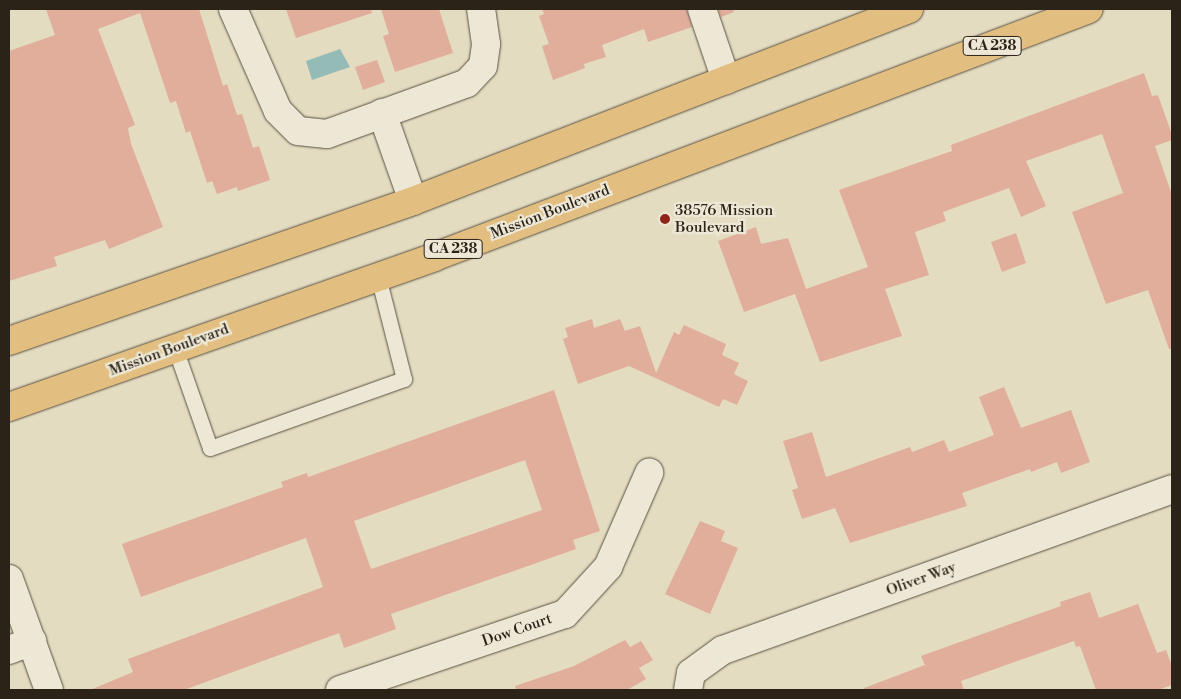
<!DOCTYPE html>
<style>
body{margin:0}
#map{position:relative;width:1181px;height:699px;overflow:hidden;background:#e4dcc0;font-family:"Libre Bodoni",serif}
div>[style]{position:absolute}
.water>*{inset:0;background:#95bbb6}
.building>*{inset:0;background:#e0ae9b}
.roads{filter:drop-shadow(0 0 1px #595042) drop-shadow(0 0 1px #595042)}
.lane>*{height:15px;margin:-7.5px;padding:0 7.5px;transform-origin:7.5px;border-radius:7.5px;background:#ede8d6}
.street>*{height:28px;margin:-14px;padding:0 14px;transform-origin:14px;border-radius:14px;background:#ede8d6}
.primary>*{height:28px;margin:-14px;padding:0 14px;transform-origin:14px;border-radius:14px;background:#e2be80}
.dots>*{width:14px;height:14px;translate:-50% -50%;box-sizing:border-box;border:2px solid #ede8d6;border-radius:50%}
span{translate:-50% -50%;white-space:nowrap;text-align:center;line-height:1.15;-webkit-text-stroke:4.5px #ede8d6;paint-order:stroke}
.shield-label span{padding:1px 4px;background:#ede8d6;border:1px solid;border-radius:4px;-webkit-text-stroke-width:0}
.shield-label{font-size:14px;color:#2b2218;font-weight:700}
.poi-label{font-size:15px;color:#2b2218}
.left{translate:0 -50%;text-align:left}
.street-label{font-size:15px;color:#2b2218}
.frame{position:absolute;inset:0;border:10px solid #2b2218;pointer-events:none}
</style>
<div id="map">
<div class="water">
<div style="clip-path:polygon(340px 49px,350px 67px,312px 80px,306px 61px)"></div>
</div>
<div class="building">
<div style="clip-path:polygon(46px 9px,199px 9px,223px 86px,227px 84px,237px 115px,242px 114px,253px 148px,259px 146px,270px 180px,238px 191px,237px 187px,217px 194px,212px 181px,207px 183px,190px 131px,186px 133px,176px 101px,170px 103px,140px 13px,98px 29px,135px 125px,128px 128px,131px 144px,163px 227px,109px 249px,105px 240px,54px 257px,57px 266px,9px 281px,9px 51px,55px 35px)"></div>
<div style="clip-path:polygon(286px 9px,371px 9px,372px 13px,296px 38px)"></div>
<div style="clip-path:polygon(381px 9px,439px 9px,453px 53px,395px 72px,383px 36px,389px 34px)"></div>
<div style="clip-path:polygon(542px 9px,687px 9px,692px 27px,648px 42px,644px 29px,602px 45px,606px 57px,584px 64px,585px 68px,553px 80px,542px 46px,549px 44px,539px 16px,544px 14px)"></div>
<div style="clip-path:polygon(718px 9px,733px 9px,734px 12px,721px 17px)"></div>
<div style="clip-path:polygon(377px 60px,385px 82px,363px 90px,355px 67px)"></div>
<div style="clip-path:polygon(1144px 73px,1152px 96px,1158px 95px,1172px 135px,1172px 140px,1155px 146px,1172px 195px,1172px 349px,1169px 349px,1148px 290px,1106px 304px,1072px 212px,1123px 193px,1102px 134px,1026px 161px,1046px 206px,1021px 217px,1009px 188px,943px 212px,946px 221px,915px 232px,929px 275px,885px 289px,902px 336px,820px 362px,795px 294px,744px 312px,718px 241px,756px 227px,761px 244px,788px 238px,806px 289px,868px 267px,839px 190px,952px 151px,951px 145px)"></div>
<div style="clip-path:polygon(1016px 233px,1026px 263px,1002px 272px,991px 242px)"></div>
<div style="clip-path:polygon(592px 319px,594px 328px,620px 319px,625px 331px,640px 326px,656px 373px,674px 332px,679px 335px,684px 325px,726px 344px,722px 355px,739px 363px,734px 374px,748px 381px,737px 405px,723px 399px,719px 407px,629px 366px,578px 384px,563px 339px,568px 337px,565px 328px)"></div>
<div style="clip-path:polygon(1004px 387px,1021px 428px,1071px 410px,1090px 462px,1061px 473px,1057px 462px,1031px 472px,1030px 469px,962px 493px,967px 506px,850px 543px,835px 508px,802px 519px,792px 490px,798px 488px,783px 441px,812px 432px,826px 477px,910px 447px,912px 452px,944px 440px,949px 452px,994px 435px,979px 397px)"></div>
<div style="clip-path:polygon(evenodd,554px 390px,600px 531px,573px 540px,576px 549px,391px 614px,396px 629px,344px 648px,339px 633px,184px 690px,90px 690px,133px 672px,128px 659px,323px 587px,306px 538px,141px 597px,122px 544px,283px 487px,281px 482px,307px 473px,308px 477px,554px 390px,525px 460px,542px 510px,371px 569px,354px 521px,525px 460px)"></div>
<div style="clip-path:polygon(700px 521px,725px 531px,721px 541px,738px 548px,710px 614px,665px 594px)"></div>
<div style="clip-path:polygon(1090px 592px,1099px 618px,1138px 604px,1157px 653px,1166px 650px,1172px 666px,1172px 685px,1158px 690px,1096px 690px,1080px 646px,1076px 647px,1074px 641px,961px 681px,964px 690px,864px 690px,864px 688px,925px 665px,921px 656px,1061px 606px,1060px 602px)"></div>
<div style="clip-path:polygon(625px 640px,630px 647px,641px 641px,653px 660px,639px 668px,646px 679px,627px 690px,516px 690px,515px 686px,574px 666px)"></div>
</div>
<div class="roads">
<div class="lane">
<div style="left:175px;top:348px;width:106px;rotate:70.7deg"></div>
<div style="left:210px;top:448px;width:206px;rotate:-19.6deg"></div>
<div style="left:404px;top:379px;width:106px;rotate:-104.2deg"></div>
</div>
<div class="street">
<div style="left:233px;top:9px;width:111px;rotate:66.2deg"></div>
<div style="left:278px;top:111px;width:28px;rotate:45deg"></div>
<div style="left:298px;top:131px;width:29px;rotate:6deg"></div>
<div style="left:327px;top:134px;width:149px;rotate:-20deg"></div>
<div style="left:467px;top:83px;width:23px;rotate:-47deg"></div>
<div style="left:483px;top:66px;width:22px;rotate:-82deg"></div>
<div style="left:486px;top:44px;width:35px;rotate:-98deg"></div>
<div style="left:702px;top:9px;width:75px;rotate:71.3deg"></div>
<div style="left:382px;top:113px;width:93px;rotate:70.6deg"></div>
<div style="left:9px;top:579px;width:118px;rotate:70.2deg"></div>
<div style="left:9px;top:650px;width:25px;rotate:-21deg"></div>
<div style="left:340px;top:690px;width:237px;rotate:-18.7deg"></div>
<div style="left:565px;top:614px;width:64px;rotate:-47.5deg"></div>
<div style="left:608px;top:567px;width:103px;rotate:-66.4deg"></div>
<div style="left:688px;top:690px;width:17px;rotate:-80deg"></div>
<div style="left:691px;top:673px;width:39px;rotate:-36deg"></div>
<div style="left:723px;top:650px;width:477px;rotate:-19.7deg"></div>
</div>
<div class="primary">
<div style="left:9px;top:341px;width:428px;rotate:-19.1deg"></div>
<div style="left:413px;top:201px;width:532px;rotate:-21.16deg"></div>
<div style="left:9px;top:407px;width:451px;rotate:-19.4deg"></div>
<div style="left:434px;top:257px;width:700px;rotate:-20.74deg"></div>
</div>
</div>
<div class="dots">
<div style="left:665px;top:219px;background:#8f2418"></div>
</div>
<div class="shield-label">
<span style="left:992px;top:46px">CA 238</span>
<span style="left:453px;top:249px">CA 238</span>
</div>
<div class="poi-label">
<span class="left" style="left:675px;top:219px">38576 Mission<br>Boulevard</span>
</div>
<div class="street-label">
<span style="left:550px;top:212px;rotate:-21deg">Mission Boulevard</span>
<span style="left:169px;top:350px;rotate:-20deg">Mission Boulevard</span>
<span style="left:921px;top:579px;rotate:-20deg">Oliver Way</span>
<span style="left:517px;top:630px;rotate:-19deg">Dow Court</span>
</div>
<div class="frame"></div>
</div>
